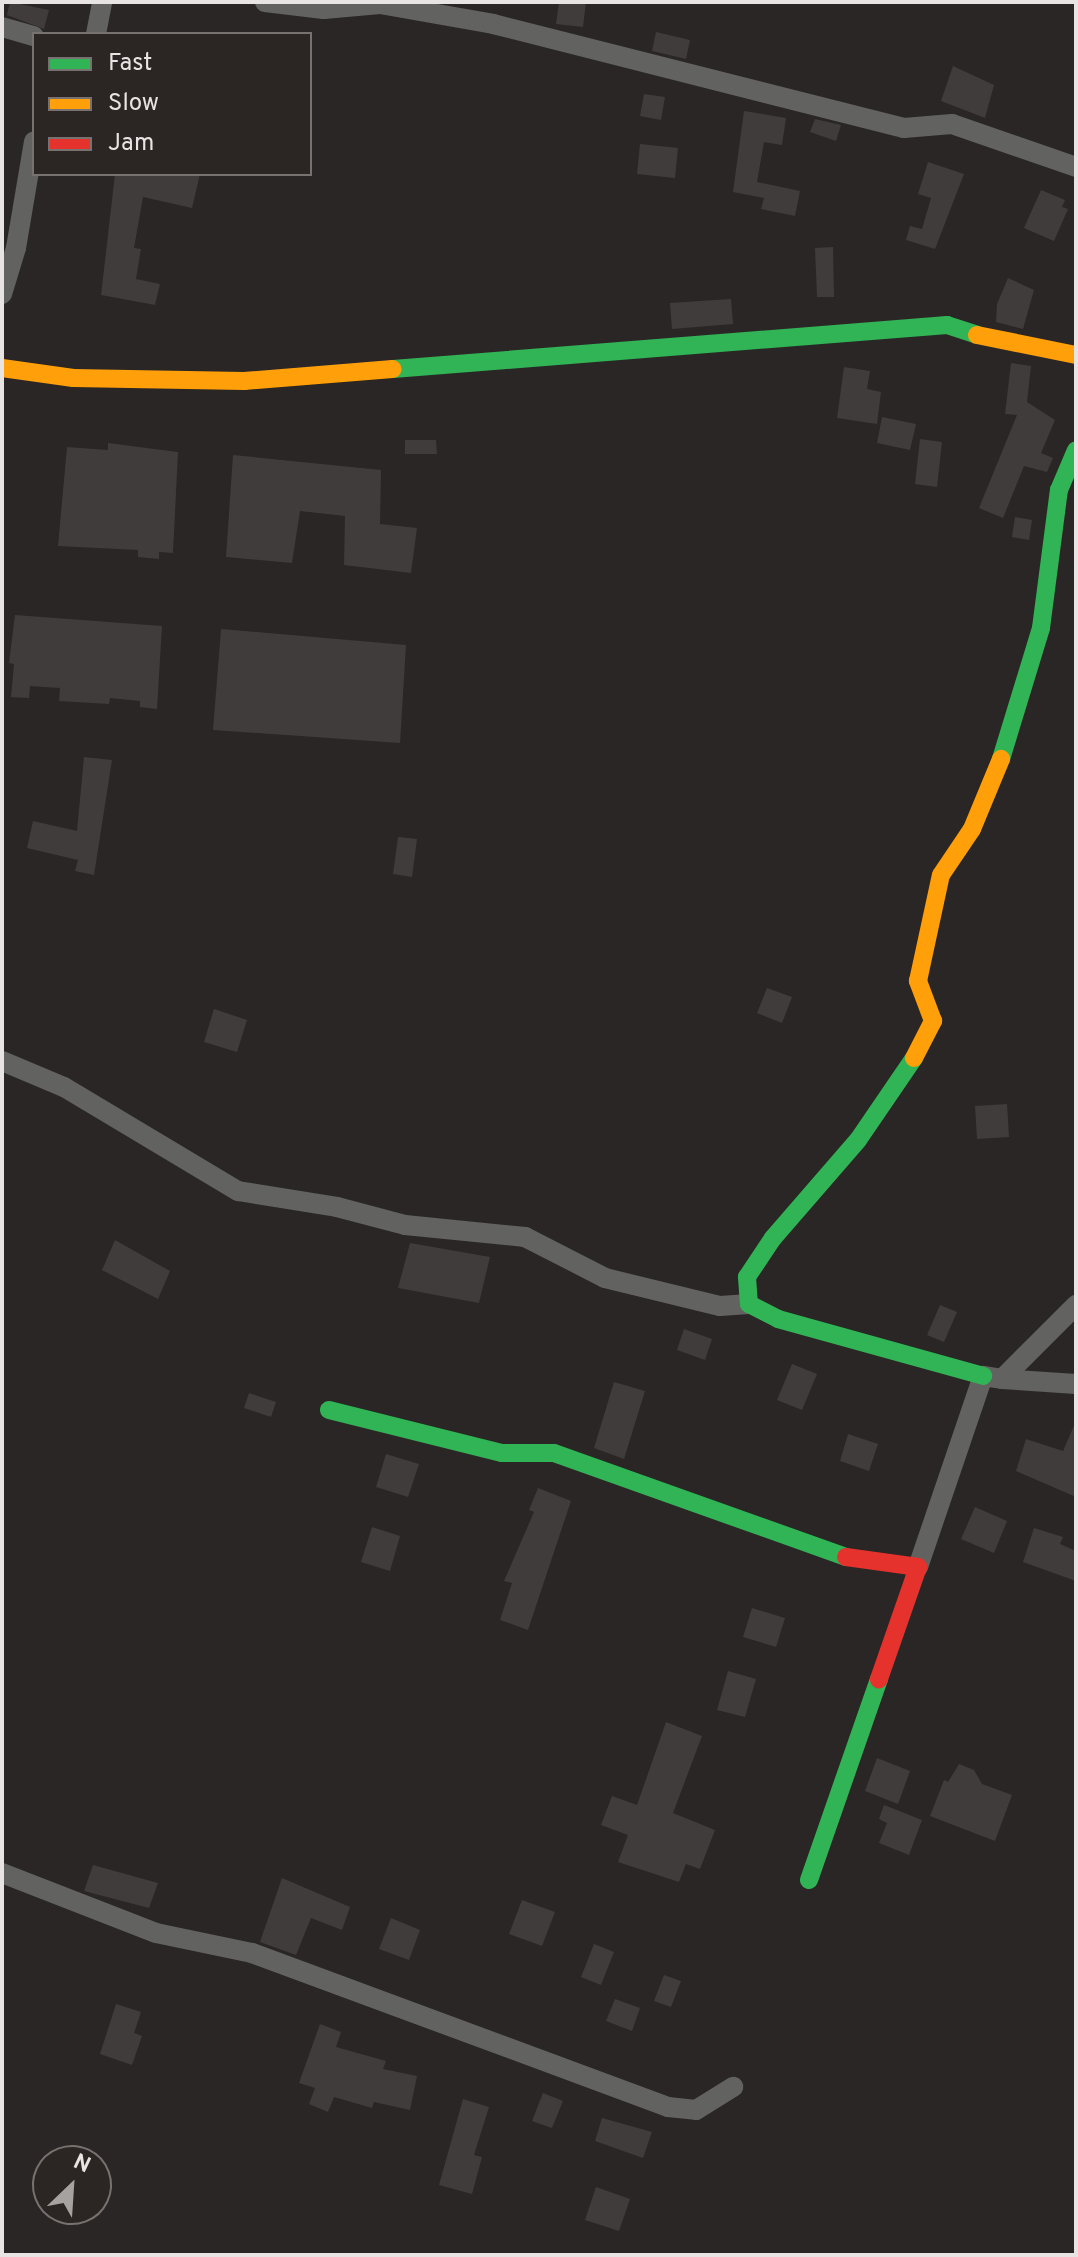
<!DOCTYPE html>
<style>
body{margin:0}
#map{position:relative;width:1078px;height:2257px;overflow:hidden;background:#2a2625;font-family:Overpass,sans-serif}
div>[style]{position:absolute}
.building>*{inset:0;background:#3f3c3b}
.street>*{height:20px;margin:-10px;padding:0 10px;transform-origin:10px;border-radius:10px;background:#626261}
.fast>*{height:18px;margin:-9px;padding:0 9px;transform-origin:9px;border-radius:9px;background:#30b455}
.slow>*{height:18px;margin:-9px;padding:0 9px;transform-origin:9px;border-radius:9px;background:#ff9f0a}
.jam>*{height:18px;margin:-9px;padding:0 9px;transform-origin:9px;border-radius:9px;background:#e5322d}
span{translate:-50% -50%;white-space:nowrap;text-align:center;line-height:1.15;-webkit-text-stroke:7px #2b2524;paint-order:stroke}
.frame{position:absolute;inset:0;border:4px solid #e8e4e3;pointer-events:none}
.legend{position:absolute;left:32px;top:32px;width:280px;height:144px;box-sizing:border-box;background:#2b2524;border:2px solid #777170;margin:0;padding:10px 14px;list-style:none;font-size:24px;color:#e8e4e3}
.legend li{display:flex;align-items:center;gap:16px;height:40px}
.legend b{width:40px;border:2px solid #777170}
.north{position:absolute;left:32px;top:2145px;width:80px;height:80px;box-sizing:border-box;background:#2b2524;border:2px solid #777170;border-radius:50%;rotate:25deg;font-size:22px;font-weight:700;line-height:32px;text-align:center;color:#e8e4e3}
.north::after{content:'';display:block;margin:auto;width:28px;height:36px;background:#a6a2a0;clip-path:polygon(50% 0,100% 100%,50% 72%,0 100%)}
</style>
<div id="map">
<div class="building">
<div style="clip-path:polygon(10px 2px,49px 10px,44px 29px,7px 15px)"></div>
<div style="clip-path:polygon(559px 2px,586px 2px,583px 27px,556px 24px)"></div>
<div style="clip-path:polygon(656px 32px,690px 40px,686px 59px,652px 51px)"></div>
<div style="clip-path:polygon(953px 66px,994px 85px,985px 118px,941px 101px)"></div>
<div style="clip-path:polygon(644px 94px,665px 97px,661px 120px,640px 116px)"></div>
<div style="clip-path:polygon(744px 111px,786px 118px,782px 145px,764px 142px,757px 182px,800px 191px,795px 216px,761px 209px,764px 198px,733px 192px)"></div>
<div style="clip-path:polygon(815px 119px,841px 125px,836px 141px,810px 132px)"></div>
<div style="clip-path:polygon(640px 144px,678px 148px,675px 178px,637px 174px)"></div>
<div style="clip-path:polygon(928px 162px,964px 174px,935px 249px,906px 240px,910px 226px,922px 229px,931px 198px,918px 194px)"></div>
<div style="clip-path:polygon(115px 174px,200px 174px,192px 208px,143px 197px,134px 248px,141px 249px,136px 279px,160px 284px,155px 305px,101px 295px)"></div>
<div style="clip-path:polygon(1041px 190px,1065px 200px,1062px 207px,1068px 209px,1054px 241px,1024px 228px)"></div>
<div style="clip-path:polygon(833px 247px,834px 297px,817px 297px,815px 248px)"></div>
<div style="clip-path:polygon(1008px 278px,1034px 290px,1023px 329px,996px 322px,997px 304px)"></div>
<div style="clip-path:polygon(731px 299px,733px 324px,672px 329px,670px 303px)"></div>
<div style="clip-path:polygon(1011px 363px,1031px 366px,1027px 402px,1055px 420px,1041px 453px,1053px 458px,1047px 472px,1024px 466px,1003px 518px,979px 508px,1017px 415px,1005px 414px)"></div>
<div style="clip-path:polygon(844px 367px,870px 371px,867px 389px,881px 392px,877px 424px,837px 418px)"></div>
<div style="clip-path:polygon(882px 417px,916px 424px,910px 450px,877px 443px)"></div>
<div style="clip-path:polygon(920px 439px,942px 442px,937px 487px,915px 484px)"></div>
<div style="clip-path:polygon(405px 440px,436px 440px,437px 454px,405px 454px)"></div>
<div style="clip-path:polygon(108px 443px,178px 452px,173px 553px,159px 552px,159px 559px,138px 557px,138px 550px,58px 546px,67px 447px,108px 450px)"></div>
<div style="clip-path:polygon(233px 455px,381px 470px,380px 524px,417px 528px,411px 573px,344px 565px,345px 516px,300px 511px,292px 563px,226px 557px)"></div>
<div style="clip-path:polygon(1015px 517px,1032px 520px,1029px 540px,1012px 537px)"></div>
<div style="clip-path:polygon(15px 615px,162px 626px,157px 709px,140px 707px,140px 701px,110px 698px,109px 704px,59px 701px,60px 688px,30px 686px,29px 698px,11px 697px,14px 664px,9px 663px)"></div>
<div style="clip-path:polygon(221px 629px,406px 645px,400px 743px,213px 730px)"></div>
<div style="clip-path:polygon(84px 757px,112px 760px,94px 875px,75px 871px,78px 860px,27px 848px,33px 821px,77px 831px)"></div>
<div style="clip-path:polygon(398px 837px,417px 839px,412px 877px,393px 874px)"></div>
<div style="clip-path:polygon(767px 988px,792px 997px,782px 1023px,757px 1013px)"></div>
<div style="clip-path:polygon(214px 1009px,247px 1020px,237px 1052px,204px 1042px)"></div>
<div style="clip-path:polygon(1007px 1104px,1009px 1137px,977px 1139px,975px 1106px)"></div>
<div style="clip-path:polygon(115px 1240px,170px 1271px,158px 1299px,102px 1270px)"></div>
<div style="clip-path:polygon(410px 1243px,490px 1257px,479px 1303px,398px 1288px)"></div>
<div style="clip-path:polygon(940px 1305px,957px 1312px,944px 1342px,927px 1335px)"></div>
<div style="clip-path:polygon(684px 1329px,712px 1339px,705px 1360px,677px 1350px)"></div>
<div style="clip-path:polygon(792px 1364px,817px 1374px,802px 1410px,777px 1400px)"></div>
<div style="clip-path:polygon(614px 1382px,645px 1391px,624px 1459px,594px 1448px)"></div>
<div style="clip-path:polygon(249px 1393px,276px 1402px,271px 1417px,244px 1408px)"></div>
<div style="clip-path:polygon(1076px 1421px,1076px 1497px,1016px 1471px,1026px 1439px,1063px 1451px)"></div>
<div style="clip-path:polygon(848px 1434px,878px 1444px,869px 1471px,840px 1461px)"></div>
<div style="clip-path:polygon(386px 1454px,419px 1464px,408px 1497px,376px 1487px)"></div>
<div style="clip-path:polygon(538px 1488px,571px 1501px,528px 1630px,500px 1620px,512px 1583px,504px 1581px,534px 1512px,529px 1510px)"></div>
<div style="clip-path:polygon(975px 1507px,1007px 1521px,994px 1553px,961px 1539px)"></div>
<div style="clip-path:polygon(372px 1527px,400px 1536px,390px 1571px,361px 1562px)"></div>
<div style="clip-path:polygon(1034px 1528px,1063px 1537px,1060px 1544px,1076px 1551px,1076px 1581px,1023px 1562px)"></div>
<div style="clip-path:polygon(752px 1608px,785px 1618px,776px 1647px,743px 1637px)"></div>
<div style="clip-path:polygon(728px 1671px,756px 1679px,745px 1717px,717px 1710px)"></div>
<div style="clip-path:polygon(666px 1722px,702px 1736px,673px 1813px,715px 1830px,700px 1869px,686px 1864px,679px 1882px,618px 1862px,628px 1835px,601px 1825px,612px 1796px,637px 1805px)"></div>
<div style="clip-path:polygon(877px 1758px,910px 1771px,898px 1804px,865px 1791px)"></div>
<div style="clip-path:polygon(959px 1764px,974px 1770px,982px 1784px,1012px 1795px,995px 1841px,930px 1816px,944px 1780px,948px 1782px)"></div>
<div style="clip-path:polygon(884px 1805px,922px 1820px,909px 1855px,879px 1843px,887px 1823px,879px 1819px)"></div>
<div style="clip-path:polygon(93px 1865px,158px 1883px,149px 1908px,84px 1891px)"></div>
<div style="clip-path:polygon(282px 1878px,350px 1907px,342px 1930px,311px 1918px,296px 1955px,260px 1942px)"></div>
<div style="clip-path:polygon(522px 1900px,555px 1912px,542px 1946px,509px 1934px)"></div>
<div style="clip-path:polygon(391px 1918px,420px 1930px,409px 1960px,379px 1949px)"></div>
<div style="clip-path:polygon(594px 1944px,614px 1952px,601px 1985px,581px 1977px)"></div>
<div style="clip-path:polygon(664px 1975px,681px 1981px,671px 2007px,654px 2001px)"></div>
<div style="clip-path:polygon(615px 1999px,640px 2008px,632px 2031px,606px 2021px)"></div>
<div style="clip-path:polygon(116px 2004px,141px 2012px,134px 2033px,142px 2036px,132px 2065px,100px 2054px)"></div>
<div style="clip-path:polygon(320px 2024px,341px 2032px,336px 2047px,386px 2061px,383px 2069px,417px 2076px,410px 2110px,374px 2102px,372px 2108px,334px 2097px,328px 2112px,309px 2104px,315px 2088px,299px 2083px)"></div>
<div style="clip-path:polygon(543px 2093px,563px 2101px,552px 2128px,532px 2121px)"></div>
<div style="clip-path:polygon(463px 2099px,489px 2107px,474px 2155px,482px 2157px,472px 2194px,439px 2185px)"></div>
<div style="clip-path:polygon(602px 2118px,652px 2132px,643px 2158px,595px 2141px)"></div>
<div style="clip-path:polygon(596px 2187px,630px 2199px,619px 2231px,585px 2220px)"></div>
</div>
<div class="street">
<div style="left:265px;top:2px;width:59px;rotate:6.8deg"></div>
<div style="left:324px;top:9px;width:56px;rotate:-5.1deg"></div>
<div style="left:380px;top:4px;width:115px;rotate:10deg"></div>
<div style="left:493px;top:24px;width:424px;rotate:14.2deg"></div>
<div style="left:904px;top:128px;width:48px;rotate:-4.8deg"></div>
<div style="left:952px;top:124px;width:131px;rotate:19.1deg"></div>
<div style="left:2px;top:27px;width:33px;rotate:16deg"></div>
<div style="left:96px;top:34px;width:33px;rotate:-79deg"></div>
<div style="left:2px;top:294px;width:48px;rotate:-73.1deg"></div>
<div style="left:16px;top:248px;width:108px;rotate:-80.4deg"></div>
<div style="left:2px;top:1061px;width:67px;rotate:22.8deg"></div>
<div style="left:64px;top:1087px;width:203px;rotate:30.9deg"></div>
<div style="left:238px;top:1191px;width:100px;rotate:9.2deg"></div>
<div style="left:337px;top:1207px;width:70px;rotate:14.8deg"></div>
<div style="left:405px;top:1225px;width:121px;rotate:5.7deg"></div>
<div style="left:525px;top:1237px;width:90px;rotate:27.1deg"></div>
<div style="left:605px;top:1278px;width:118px;rotate:13.7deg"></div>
<div style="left:720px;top:1306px;width:29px;rotate:-4deg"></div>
<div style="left:1002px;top:1379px;width:74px;rotate:3.9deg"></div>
<div style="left:918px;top:1567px;width:202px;rotate:-71.2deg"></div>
<div style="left:983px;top:1376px;width:19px;rotate:9deg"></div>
<div style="left:1002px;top:1379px;width:105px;rotate:-45deg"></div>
<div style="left:2px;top:1873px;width:165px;rotate:21.3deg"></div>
<div style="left:156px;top:1933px;width:98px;rotate:11.8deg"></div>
<div style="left:252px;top:1953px;width:444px;rotate:20.3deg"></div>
<div style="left:668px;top:2107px;width:28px;rotate:6deg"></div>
<div style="left:696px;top:2110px;width:44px;rotate:-31.9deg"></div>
</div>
<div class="fast">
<div style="left:393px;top:369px;width:556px;rotate:-4.54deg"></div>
<div style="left:947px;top:325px;width:32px;rotate:18deg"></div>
<div style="left:1001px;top:759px;width:137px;rotate:-73deg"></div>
<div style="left:1041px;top:628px;width:139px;rotate:-82.6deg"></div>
<div style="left:1059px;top:490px;width:43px;rotate:-67deg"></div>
<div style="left:914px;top:1058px;width:99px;rotate:124.3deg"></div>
<div style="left:858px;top:1140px;width:130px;rotate:130.9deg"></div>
<div style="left:773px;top:1238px;width:47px;rotate:123.7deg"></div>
<div style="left:747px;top:1277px;width:27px;rotate:86deg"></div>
<div style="left:749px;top:1304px;width:33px;rotate:27deg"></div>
<div style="left:778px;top:1319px;width:213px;rotate:15.5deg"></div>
<div style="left:329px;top:1410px;width:178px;rotate:14deg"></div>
<div style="left:502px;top:1453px;width:52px"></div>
<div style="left:554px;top:1453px;width:310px;rotate:19.6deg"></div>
<div style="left:809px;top:1880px;width:213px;rotate:-70.8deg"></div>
</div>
<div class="slow">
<div style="left:977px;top:335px;width:101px;rotate:11.4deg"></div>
<div style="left:2px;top:368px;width:72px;rotate:8deg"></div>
<div style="left:73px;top:378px;width:171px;rotate:1deg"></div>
<div style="left:244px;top:381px;width:149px;rotate:-4.6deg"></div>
<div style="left:914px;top:1058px;width:42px;rotate:-62.8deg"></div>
<div style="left:933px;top:1021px;width:43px;rotate:-110.6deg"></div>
<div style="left:918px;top:981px;width:108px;rotate:-77.8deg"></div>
<div style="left:941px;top:875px;width:55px;rotate:-56deg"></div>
<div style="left:972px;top:829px;width:76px;rotate:-67.5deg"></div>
</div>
<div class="jam">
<div style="left:846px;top:1557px;width:73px;rotate:7.9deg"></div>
<div style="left:918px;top:1567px;width:119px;rotate:109.2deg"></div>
</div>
<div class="frame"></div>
<ul class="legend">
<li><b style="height:10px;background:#30b455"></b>Fast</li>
<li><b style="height:10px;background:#ff9f0a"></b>Slow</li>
<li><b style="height:10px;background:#e5322d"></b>Jam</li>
</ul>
<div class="north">N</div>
</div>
